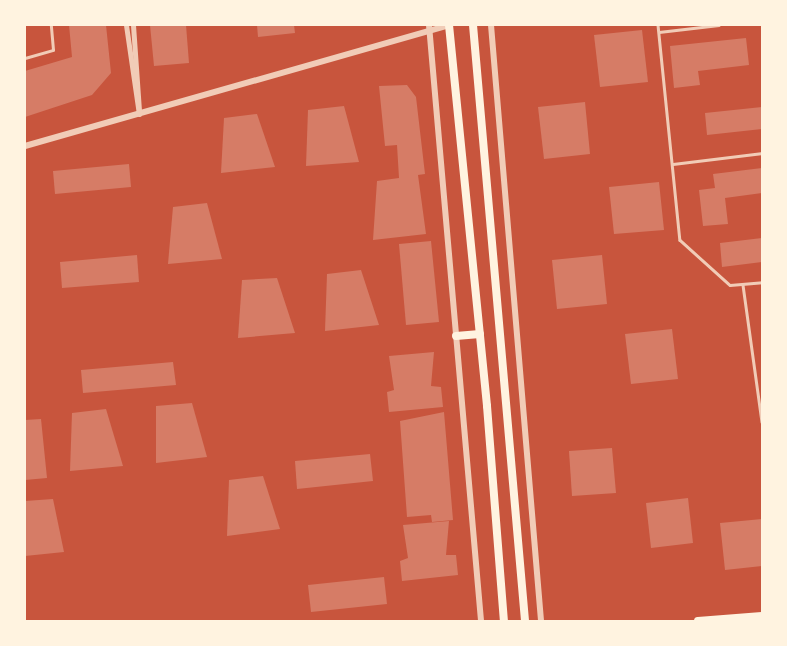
<!DOCTYPE html>
<style>
body{margin:0}
#map{position:relative;width:787px;height:646px;overflow:hidden;background:#c8553d;font-family:"Libre Baskerville",serif}
div>[style]{position:absolute}
.building>*{inset:0;background:#d67c66}
.service>*{height:2.5px;margin:-1.25px;padding:0 1.25px;transform-origin:1.25px;border-radius:1.25px;background:#f1ccb7}
.minor>*{height:5px;margin:-2.5px;padding:0 2.5px;transform-origin:2.5px;border-radius:2.5px;background:#f1ccb7}
.tertiary>*{height:6px;margin:-3px;padding:0 3px;transform-origin:3px;border-radius:3px;background:#f1ccb7}
.primary>*{height:8px;margin:-4px;padding:0 4px;transform-origin:4px;border-radius:4px;background:#fff3e0}
span{translate:-50% -50%;white-space:nowrap;text-align:center;line-height:1.15;-webkit-text-stroke:5px #fff3e0;paint-order:stroke}
.frame{position:absolute;inset:0;border:26px solid #fff3e0;pointer-events:none}
</style>
<div id="map">
<div class="building">
<div style="clip-path:polygon(69px 25px,106px 25px,111px 73px,92px 95px,25px 117px,25px 71px,72px 57px)"></div>
<div style="clip-path:polygon(150px 25px,186px 25px,189px 63px,154px 66px)"></div>
<div style="clip-path:polygon(257px 25px,294px 25px,295px 33px,258px 37px)"></div>
<div style="clip-path:polygon(642px 30px,648px 82px,600px 87px,594px 35px)"></div>
<div style="clip-path:polygon(746px 38px,749px 65px,698px 71px,700px 85px,674px 88px,670px 46px)"></div>
<div style="clip-path:polygon(407px 85px,416px 97px,425px 174px,418px 175px,426px 234px,373px 240px,377px 181px,399px 178px,397px 145px,385px 146px,379px 86px)"></div>
<div style="clip-path:polygon(585px 102px,590px 154px,544px 159px,538px 107px)"></div>
<div style="clip-path:polygon(344px 106px,359px 162px,306px 166px,308px 110px)"></div>
<div style="clip-path:polygon(762px 107px,762px 129px,707px 135px,705px 113px)"></div>
<div style="clip-path:polygon(257px 114px,275px 167px,221px 173px,224px 118px)"></div>
<div style="clip-path:polygon(129px 164px,131px 187px,55px 194px,53px 171px)"></div>
<div style="clip-path:polygon(762px 168px,762px 193px,725px 198px,728px 224px,703px 226px,699px 190px,715px 188px,713px 174px)"></div>
<div style="clip-path:polygon(659px 182px,664px 230px,614px 234px,609px 187px)"></div>
<div style="clip-path:polygon(207px 203px,222px 259px,168px 264px,173px 207px)"></div>
<div style="clip-path:polygon(762px 238px,762px 262px,722px 267px,720px 243px)"></div>
<div style="clip-path:polygon(431px 241px,439px 322px,406px 325px,399px 244px)"></div>
<div style="clip-path:polygon(137px 255px,139px 282px,62px 288px,60px 262px)"></div>
<div style="clip-path:polygon(602px 255px,607px 304px,557px 309px,552px 260px)"></div>
<div style="clip-path:polygon(361px 270px,379px 325px,325px 331px,327px 274px)"></div>
<div style="clip-path:polygon(277px 278px,295px 333px,238px 338px,242px 280px)"></div>
<div style="clip-path:polygon(672px 329px,678px 379px,631px 384px,625px 334px)"></div>
<div style="clip-path:polygon(434px 352px,431px 386px,441px 387px,443px 407px,389px 412px,387px 392px,394px 390px,389px 356px)"></div>
<div style="clip-path:polygon(173px 362px,176px 385px,83px 393px,81px 370px)"></div>
<div style="clip-path:polygon(192px 403px,207px 457px,156px 463px,156px 406px)"></div>
<div style="clip-path:polygon(106px 409px,123px 466px,70px 471px,72px 413px)"></div>
<div style="clip-path:polygon(444px 412px,453px 520px,432px 522px,431px 515px,407px 517px,400px 421px)"></div>
<div style="clip-path:polygon(41px 419px,47px 478px,25px 480px,25px 420px)"></div>
<div style="clip-path:polygon(612px 448px,616px 493px,572px 496px,569px 451px)"></div>
<div style="clip-path:polygon(370px 454px,373px 481px,297px 489px,295px 461px)"></div>
<div style="clip-path:polygon(263px 476px,280px 529px,227px 536px,229px 480px)"></div>
<div style="clip-path:polygon(688px 498px,693px 543px,651px 548px,646px 503px)"></div>
<div style="clip-path:polygon(53px 499px,64px 552px,25px 556px,25px 501px)"></div>
<div style="clip-path:polygon(762px 519px,762px 566px,725px 570px,720px 523px)"></div>
<div style="clip-path:polygon(449px 521px,446px 555px,456px 555px,458px 575px,402px 581px,400px 561px,408px 558px,403px 525px)"></div>
<div style="clip-path:polygon(384px 577px,387px 604px,311px 612px,308px 585px)"></div>
</div>
<div class="service">
<div style="left:658px;top:25px;width:216px;rotate:84.2deg"></div>
<div style="left:680px;top:240px;width:67px;rotate:42deg"></div>
<div style="left:730px;top:285px;width:32px;rotate:-5deg"></div>
<div style="left:659px;top:32px;width:60px;rotate:-6.7deg"></div>
<div style="left:25px;top:58px;width:29px;rotate:-16deg"></div>
<div style="left:53px;top:50px;width:25px;rotate:-95deg"></div>
<div style="left:673px;top:164px;width:90px;rotate:-7deg"></div>
<div style="left:743px;top:285px;width:138px;rotate:82.1deg"></div>
</div>
<div class="minor">
<div style="left:126px;top:25px;width:90px;rotate:81.7deg"></div>
<div style="left:133px;top:25px;width:86px;rotate:86deg"></div>
</div>
<div class="tertiary">
<div style="left:429px;top:25px;width:598px;rotate:85.01deg"></div>
<div style="left:491px;top:25px;width:598px;rotate:85.2deg"></div>
<div style="left:25px;top:146px;width:442px;rotate:-15.9deg"></div>
</div>
<div class="primary">
<div style="left:449px;top:25px;width:383px;rotate:84.3deg"></div>
<div style="left:487px;top:406px;width:216px;rotate:85.5deg"></div>
<div style="left:473px;top:25px;width:598px;rotate:85.01deg"></div>
<div style="left:456px;top:336px;width:24px;rotate:-5deg"></div>
<div style="left:698px;top:621px;width:64px;rotate:-4.5deg"></div>
</div>
<div class="frame"></div>
</div>
